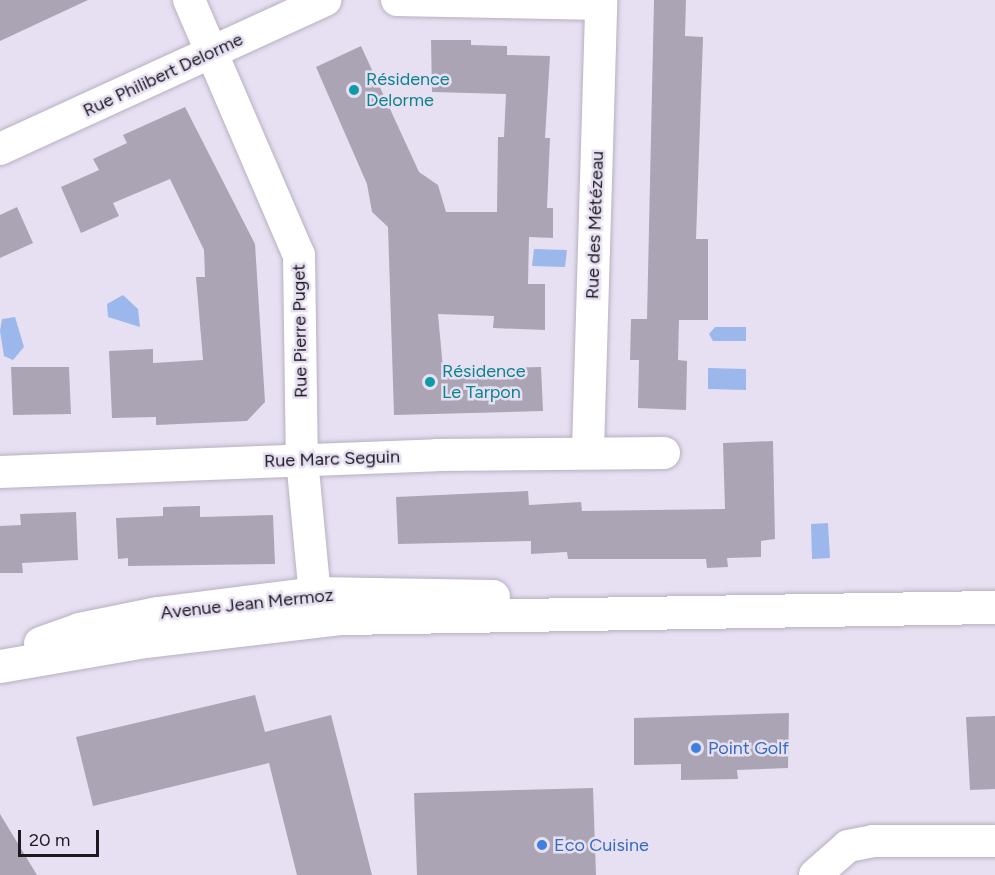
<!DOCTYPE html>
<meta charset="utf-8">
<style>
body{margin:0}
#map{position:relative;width:995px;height:875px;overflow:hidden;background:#e7e0f2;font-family:Figtree,sans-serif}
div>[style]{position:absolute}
.water>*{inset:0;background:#9cb7ec}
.building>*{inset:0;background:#aba4b4}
.roads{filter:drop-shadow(0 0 2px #b7b0c1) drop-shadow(0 0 2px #b7b0c1)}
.street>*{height:32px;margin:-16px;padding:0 16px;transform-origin:16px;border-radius:16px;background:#fff}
.secondary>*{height:33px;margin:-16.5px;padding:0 16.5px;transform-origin:16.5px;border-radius:16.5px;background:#fff}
.dots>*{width:16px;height:16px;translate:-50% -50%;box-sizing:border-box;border:3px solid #e7e0f2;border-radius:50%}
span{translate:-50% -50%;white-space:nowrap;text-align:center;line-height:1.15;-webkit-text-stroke:5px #e7e0f2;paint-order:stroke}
.street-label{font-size:18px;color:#1c1a20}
.culture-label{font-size:18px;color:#0d838f}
.left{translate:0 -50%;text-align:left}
.shop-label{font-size:18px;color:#366cbe}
.scale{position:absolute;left:18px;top:830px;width:81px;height:27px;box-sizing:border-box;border:3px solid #1c1a20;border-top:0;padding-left:8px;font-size:18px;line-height:21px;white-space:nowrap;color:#1c1a20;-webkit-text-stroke:4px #e7e0f2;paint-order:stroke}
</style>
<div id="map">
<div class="water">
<div style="clip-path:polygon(534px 249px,567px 250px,565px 267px,532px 266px)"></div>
<div style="clip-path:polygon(123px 295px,138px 309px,140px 327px,108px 317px,107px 304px)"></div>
<div style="clip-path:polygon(15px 317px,24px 347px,13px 360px,4px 356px,0 331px,2px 319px)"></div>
<div style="clip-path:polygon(715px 327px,746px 327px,746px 341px,713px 341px,709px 334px)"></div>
<div style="clip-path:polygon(708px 368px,746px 369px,746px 390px,708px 389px)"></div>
<div style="clip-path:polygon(828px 523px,830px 558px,812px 559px,811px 524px)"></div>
</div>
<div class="building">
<div style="clip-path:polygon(0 0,88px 0,0 41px)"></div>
<div style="clip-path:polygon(654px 0,686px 0,685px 36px,703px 37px,696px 239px,708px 239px,708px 320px,679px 320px,678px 360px,687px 361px,686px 410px,638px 408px,639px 360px,630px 360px,631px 319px,647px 319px)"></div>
<div style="clip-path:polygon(431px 40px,471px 40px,471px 45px,507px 46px,507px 55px,550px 56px,545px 138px,550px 138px,547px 208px,553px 208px,553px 238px,529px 237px,528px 284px,545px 284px,545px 330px,493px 328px,494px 316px,438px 314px,443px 369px,541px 367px,543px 411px,394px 415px,388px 227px,372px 212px,367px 184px,316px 67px,361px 46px,419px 172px,438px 185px,446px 212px,497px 212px,498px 137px,504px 137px,506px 94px,432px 92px)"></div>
<div style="clip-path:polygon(185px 107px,255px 244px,265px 402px,247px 421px,156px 425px,156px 417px,112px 418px,109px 351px,153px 349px,153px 363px,203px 360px,196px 277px,205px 277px,204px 250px,170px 179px,113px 203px,119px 216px,81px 233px,61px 187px,99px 170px,93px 159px,127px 143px,123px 135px)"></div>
<div style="clip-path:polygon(17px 207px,33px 243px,0 258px,0 215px)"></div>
<div style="clip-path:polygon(11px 367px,69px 367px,71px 414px,13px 415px)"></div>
<div style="clip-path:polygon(773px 441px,775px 539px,761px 541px,761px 557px,727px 558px,728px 567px,707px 568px,706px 559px,568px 559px,567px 552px,531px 554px,531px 541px,398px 544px,396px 497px,528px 491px,529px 505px,581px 502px,582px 511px,725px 509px,723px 443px)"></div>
<div style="clip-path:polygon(200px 506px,200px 517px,273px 515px,275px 564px,128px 566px,128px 558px,118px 559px,116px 518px,163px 516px,163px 507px)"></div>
<div style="clip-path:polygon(76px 512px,78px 560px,22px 563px,23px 573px,0 573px,0 526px,21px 525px,20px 514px)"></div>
<div style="clip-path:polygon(255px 695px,265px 732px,331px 715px,372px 875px,297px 875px,269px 763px,93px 806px,76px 737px)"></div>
<div style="clip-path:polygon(789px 713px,788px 768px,737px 770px,738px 779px,681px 780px,681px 764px,634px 765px,634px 718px)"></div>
<div style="clip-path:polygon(995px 716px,995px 789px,970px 790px,966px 717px)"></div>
<div style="clip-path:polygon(593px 788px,596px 875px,417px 875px,414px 793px)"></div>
<div style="clip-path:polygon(0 814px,37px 875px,0 875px)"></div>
</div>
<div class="roads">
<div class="street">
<div style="left:189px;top:0;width:278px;rotate:66.7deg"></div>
<div style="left:299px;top:255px;width:204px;rotate:89.2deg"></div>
<div style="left:302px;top:459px;width:149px;rotate:84.6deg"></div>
<div style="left:397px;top:0;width:204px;rotate:1.1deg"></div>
<div style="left:0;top:149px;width:358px;rotate:-24.6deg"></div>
<div style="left:588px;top:450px;width:450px;rotate:-88.3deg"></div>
<div style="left:0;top:472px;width:437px;rotate:-2.2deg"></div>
<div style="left:437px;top:455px;width:227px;rotate:-0.5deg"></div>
<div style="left:815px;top:875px;width:44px;rotate:-41.3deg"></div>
<div style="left:848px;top:846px;width:25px;rotate:-11deg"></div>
<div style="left:873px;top:841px;width:122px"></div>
</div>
<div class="secondary">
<div style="left:40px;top:643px;width:41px;rotate:-19.7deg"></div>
<div style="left:79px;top:629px;width:80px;rotate:-11.6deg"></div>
<div style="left:157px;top:613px;width:159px;rotate:-7.2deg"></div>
<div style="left:315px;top:593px;width:178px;rotate:1deg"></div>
<div style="left:0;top:666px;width:147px;rotate:-9.8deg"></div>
<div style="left:145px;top:641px;width:198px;rotate:-6.7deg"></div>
<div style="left:342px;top:618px;width:653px;rotate:-0.97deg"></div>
</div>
</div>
<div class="dots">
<div style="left:354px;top:90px;background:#0f9aa8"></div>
<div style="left:430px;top:382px;background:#0f9aa8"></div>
<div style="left:696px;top:748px;background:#3f7fe0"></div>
<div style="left:542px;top:845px;background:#3f7fe0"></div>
</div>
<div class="street-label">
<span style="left:163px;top:75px;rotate:-25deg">Rue Philibert Delorme</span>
<span style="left:595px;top:225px;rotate:-88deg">Rue des Métézeau</span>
<span style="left:300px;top:331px;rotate:-91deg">Rue Pierre Puget</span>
<span style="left:332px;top:459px;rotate:-2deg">Rue Marc Seguin</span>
<span style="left:247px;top:604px;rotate:-6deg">Avenue Jean Mermoz</span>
</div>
<div class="culture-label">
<span class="left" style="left:366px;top:90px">Résidence<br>Delorme</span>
<span class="left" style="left:442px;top:382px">Résidence<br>Le Tarpon</span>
</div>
<div class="shop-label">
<span class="left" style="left:708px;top:748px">Point Golf</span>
<span class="left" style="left:554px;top:845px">Eco Cuisine</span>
</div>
<div class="scale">20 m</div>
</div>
